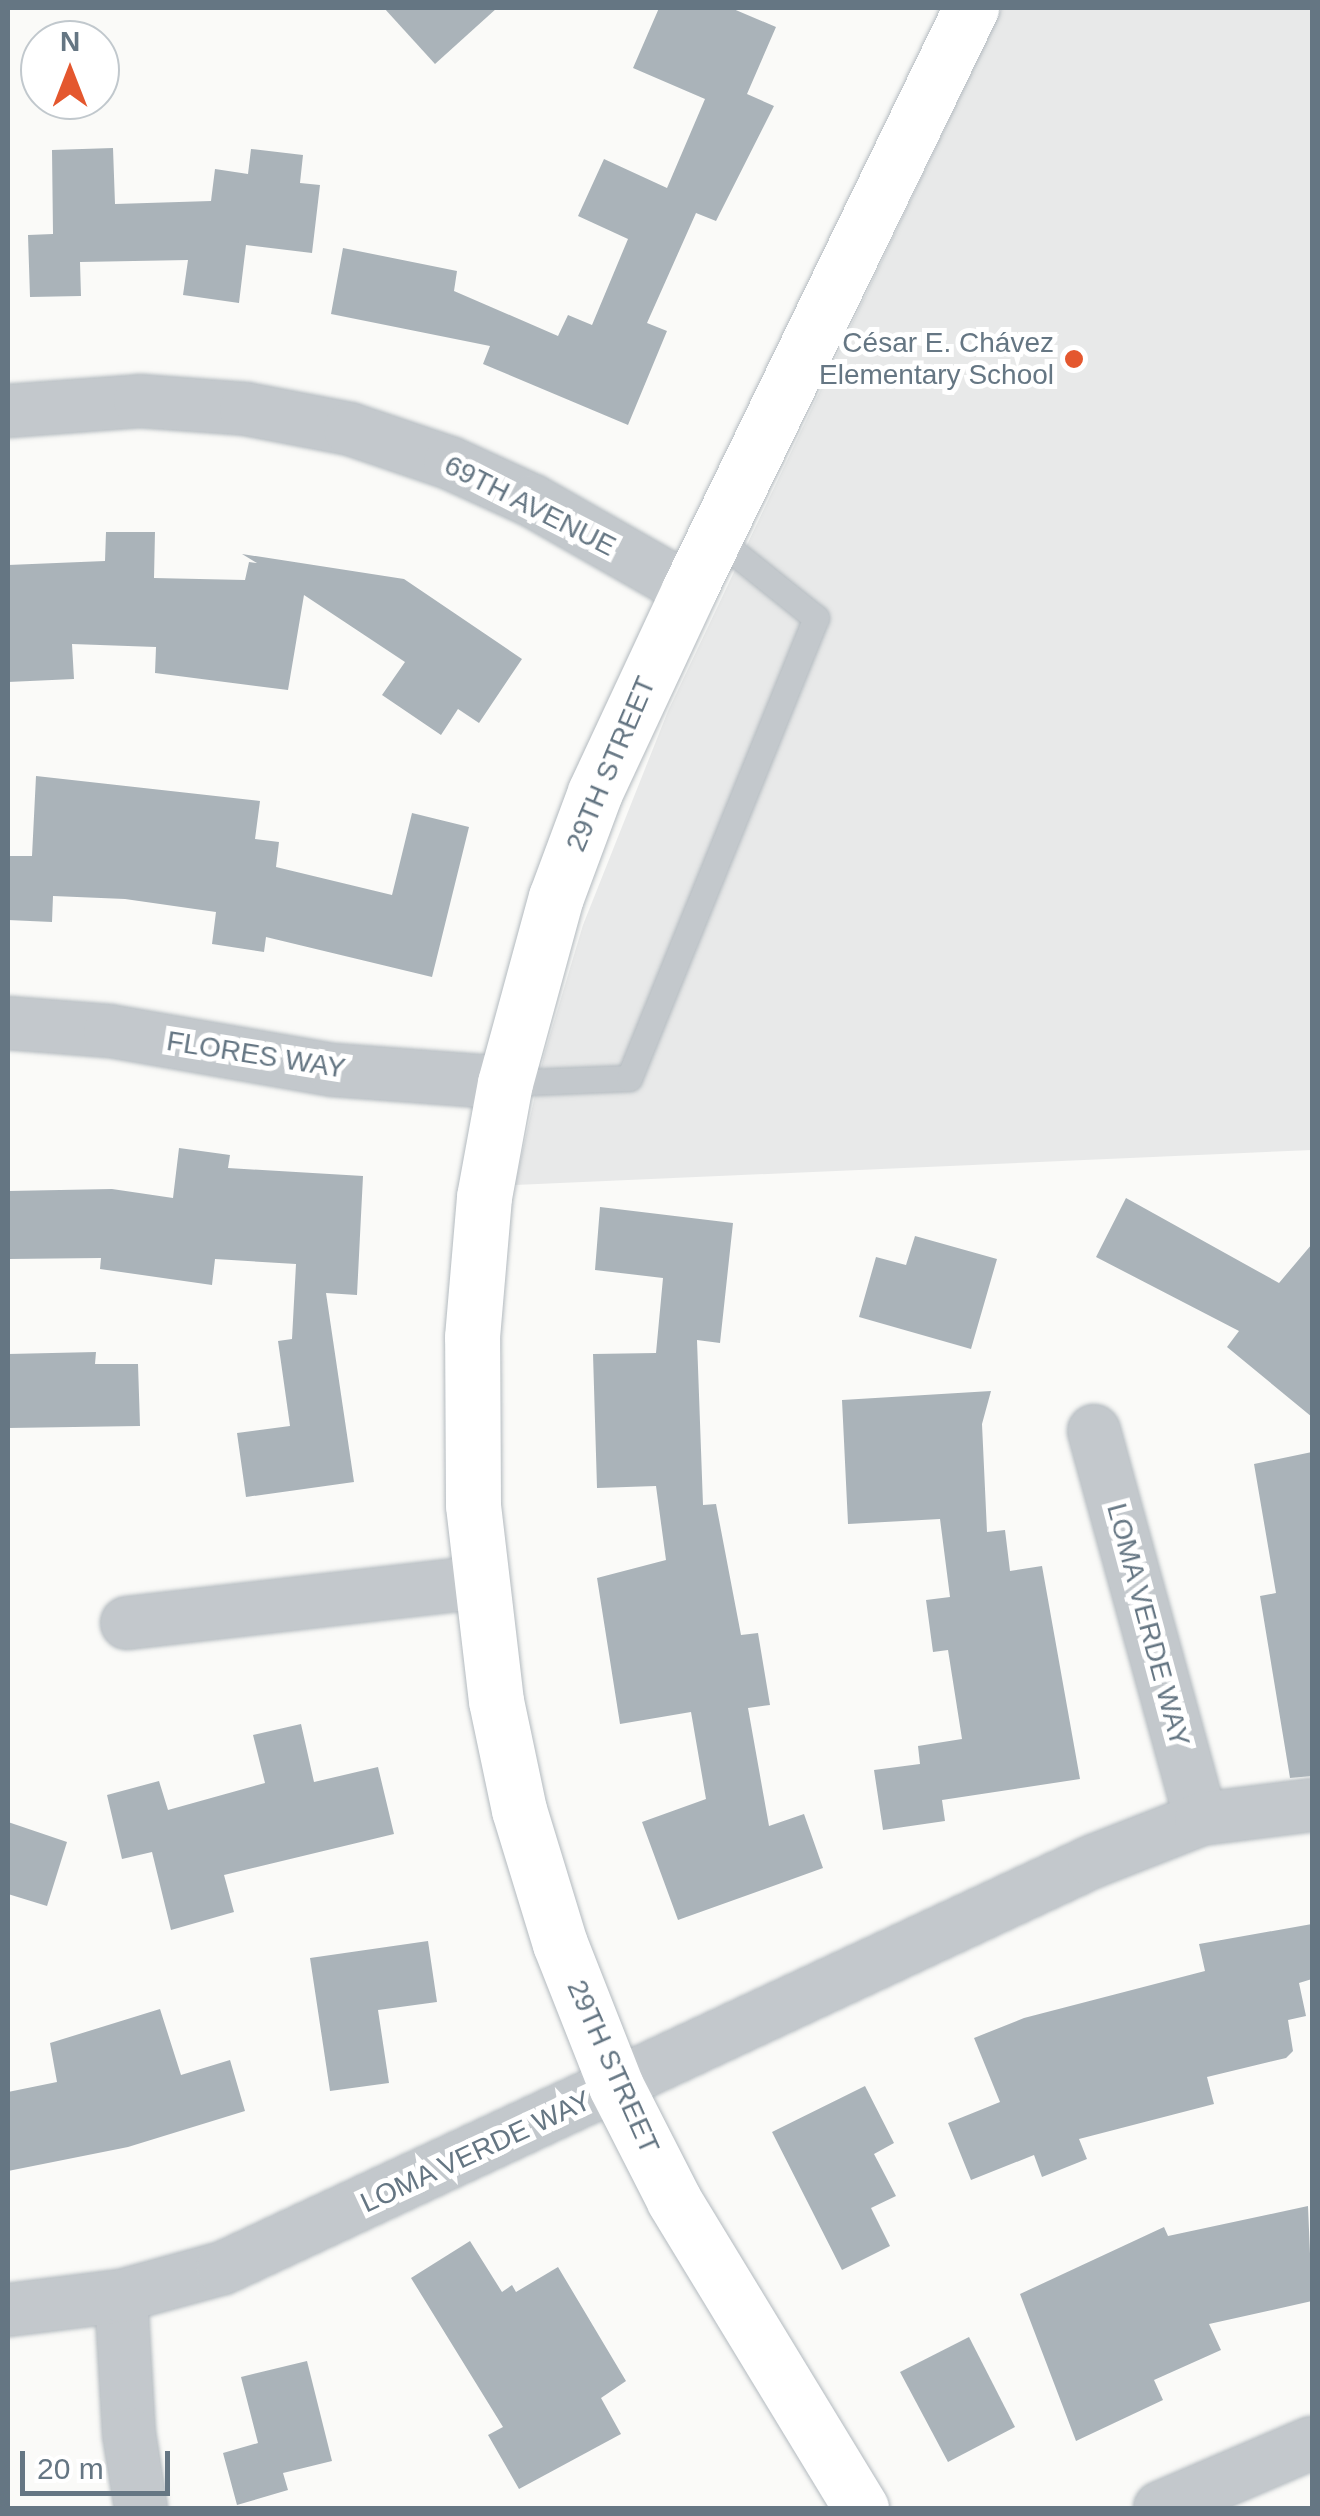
<!DOCTYPE html>
<meta charset="utf-8">
<style>
body{margin:0}
#map{position:relative;width:1320px;height:2516px;overflow:hidden;background:#fafaf8;font-family:Arial,sans-serif}
div>[style]{position:absolute}
.built>*{inset:0;background:#e8e9e9}
.building>*{inset:0;background:#aab3b9}
.roads{filter:drop-shadow(0 0 2px #b3babf) drop-shadow(0 0 2px #b3babf)}
.lane>*{height:25px;margin:-12.5px;padding:0 12.5px;transform-origin:12.5px;border-radius:12.5px;background:#c3c8cc}
.street>*{height:52px;margin:-26px;padding:0 26px;transform-origin:26px;border-radius:26px;background:#c3c8cc}
.secondary>*{height:55px;margin:-27.5px;padding:0 27.5px;transform-origin:27.5px;border-radius:27.5px;background:#fff}
.dots>*{width:28px;height:28px;translate:-50% -50%;box-sizing:border-box;border:5px solid #fff;border-radius:50%}
span{translate:-50% -50%;white-space:nowrap;text-align:center;line-height:1.15;-webkit-text-stroke:10px #fff;paint-order:stroke}
.poi-label{font-size:28px;color:#657683}
.right{translate:-100% -50%;text-align:right}
.street-label{font-size:28px;color:#657683}
.frame{position:absolute;inset:0;border:10px solid #657683;pointer-events:none}
.north{position:absolute;left:20px;top:20px;width:100px;height:100px;box-sizing:border-box;background:#fff;border:2px solid #c1c8cd;border-radius:50%;rotate:0deg;font-size:28px;font-weight:700;line-height:40px;text-align:center;color:#657683}
.north::after{content:'';display:block;margin:auto;width:35px;height:45px;background:#e4572e;clip-path:polygon(50% 0,100% 100%,50% 72%,0 100%)}
.scale{position:absolute;left:20px;top:2451px;width:150px;height:45px;box-sizing:border-box;border:5px solid #657683;border-top:0;padding-left:12px;font-size:30px;line-height:35px;white-space:nowrap;color:#657683;-webkit-text-stroke:8px #fff;paint-order:stroke}
</style>
<div id="map">
<div class="built">
<div style="clip-path:polygon(1002px 8px,1312px 8px,1312px 1150px,515px 1185px,544px 1055px,583px 925px,668px 711px)"></div>
</div>
<div class="building">
<div style="clip-path:polygon(384px 8px,497px 8px,435px 64px)"></div>
<div style="clip-path:polygon(659px 8px,731px 8px,776px 27px,747px 94px,774px 106px,716px 221px,696px 213px,647px 323px,667px 331px,628px 425px,483px 364px,490px 346px,331px 314px,343px 248px,457px 271px,454px 291px,558px 336px,568px 315px,592px 325px,628px 239px,578px 216px,604px 159px,667px 188px,705px 99px,633px 68px)"></div>
<div style="clip-path:polygon(113px 148px,115px 204px,211px 201px,215px 169px,248px 174px,251px 149px,303px 155px,300px 183px,320px 185px,312px 253px,246px 245px,239px 303px,183px 295px,188px 260px,80px 262px,81px 296px,30px 297px,28px 235px,53px 234px,52px 150px)"></div>
<div style="clip-path:polygon(106px 532px,155px 532px,154px 578px,245px 580px,249px 562px,257px 563px,242px 554px,404px 579px,522px 659px,479px 723px,458px 709px,441px 735px,382px 695px,405px 662px,304px 595px,288px 690px,155px 673px,156px 647px,72px 644px,74px 679px,8px 682px,8px 565px,105px 561px)"></div>
<div style="clip-path:polygon(36px 776px,260px 801px,255px 839px,279px 842px,276px 867px,392px 895px,412px 813px,469px 827px,432px 977px,266px 937px,264px 952px,212px 944px,216px 912px,125px 899px,53px 896px,52px 922px,8px 920px,8px 856px,32px 856px)"></div>
<div style="clip-path:polygon(179px 1148px,230px 1155px,228px 1168px,363px 1176px,357px 1295px,326px 1293px,354px 1482px,246px 1497px,237px 1433px,290px 1426px,278px 1341px,292px 1339px,296px 1264px,215px 1259px,212px 1285px,100px 1269px,101px 1258px,8px 1259px,8px 1191px,112px 1189px,173px 1198px)"></div>
<div style="clip-path:polygon(1126px 1198px,1279px 1283px,1312px 1244px,1312px 1417px,1227px 1347px,1239px 1331px,1096px 1257px)"></div>
<div style="clip-path:polygon(600px 1207px,733px 1223px,720px 1343px,697px 1340px,703px 1505px,716px 1504px,741px 1635px,758px 1633px,770px 1705px,748px 1708px,769px 1826px,804px 1814px,823px 1868px,678px 1920px,642px 1822px,706px 1799px,691px 1712px,620px 1724px,597px 1578px,666px 1560px,656px 1486px,597px 1488px,593px 1354px,656px 1353px,663px 1278px,595px 1270px)"></div>
<div style="clip-path:polygon(915px 1236px,997px 1259px,971px 1349px,859px 1317px,876px 1257px,906px 1265px)"></div>
<div style="clip-path:polygon(96px 1352px,95px 1364px,138px 1364px,140px 1426px,8px 1428px,8px 1354px)"></div>
<div style="clip-path:polygon(991px 1391px,982px 1424px,987px 1532px,1005px 1530px,1010px 1571px,1042px 1566px,1080px 1779px,942px 1800px,945px 1821px,883px 1830px,874px 1770px,920px 1764px,918px 1746px,962px 1739px,948px 1650px,933px 1652px,926px 1600px,950px 1597px,940px 1519px,848px 1524px,842px 1400px)"></div>
<div style="clip-path:polygon(1312px 1452px,1312px 1776px,1290px 1778px,1260px 1596px,1276px 1593px,1254px 1464px)"></div>
<div style="clip-path:polygon(301px 1724px,314px 1782px,378px 1767px,394px 1834px,224px 1875px,234px 1912px,171px 1930px,152px 1852px,122px 1859px,107px 1795px,159px 1781px,168px 1810px,265px 1783px,253px 1735px)"></div>
<div style="clip-path:polygon(8px 1822px,67px 1842px,47px 1906px,8px 1894px)"></div>
<div style="clip-path:polygon(1312px 1924px,1312px 1979px,1299px 1983px,1306px 2016px,1288px 2020px,1293px 2051px,1286px 2058px,1207px 2077px,1214px 2104px,1079px 2139px,1087px 2159px,1042px 2177px,1034px 2155px,971px 2180px,948px 2123px,1000px 2102px,974px 2038px,1024px 2018px,1205px 1971px,1199px 1944px)"></div>
<div style="clip-path:polygon(428px 1941px,437px 2002px,378px 2010px,389px 2083px,330px 2091px,310px 1958px)"></div>
<div style="clip-path:polygon(160px 2009px,181px 2075px,230px 2060px,245px 2111px,128px 2147px,8px 2171px,8px 2092px,57px 2082px,50px 2043px)"></div>
<div style="clip-path:polygon(865px 2086px,894px 2143px,874px 2154px,896px 2196px,871px 2208px,890px 2246px,842px 2270px,772px 2132px)"></div>
<div style="clip-path:polygon(1308px 2206px,1312px 2301px,1209px 2324px,1221px 2350px,1154px 2380px,1163px 2400px,1076px 2441px,1020px 2294px,1164px 2227px,1168px 2236px)"></div>
<div style="clip-path:polygon(470px 2241px,502px 2292px,512px 2285px,516px 2292px,558px 2267px,626px 2381px,601px 2398px,621px 2434px,519px 2489px,488px 2435px,503px 2427px,411px 2278px)"></div>
<div style="clip-path:polygon(969px 2337px,1015px 2427px,948px 2462px,900px 2372px)"></div>
<div style="clip-path:polygon(307px 2361px,332px 2461px,283px 2473px,288px 2490px,237px 2505px,223px 2453px,258px 2443px,241px 2377px)"></div>
</div>
<div class="roads">
<div class="lane">
<div style="left:505px;top:1083px;width:124px;rotate:-2.3deg"></div>
<div style="left:629px;top:1078px;width:497px;rotate:-67.9deg"></div>
<div style="left:816px;top:618px;width:129px;rotate:-141.3deg"></div>
</div>
<div class="street">
<div style="left:8px;top:411px;width:132px;rotate:-4.3deg"></div>
<div style="left:140px;top:401px;width:106px;rotate:4.3deg"></div>
<div style="left:246px;top:409px;width:106px;rotate:10.9deg"></div>
<div style="left:350px;top:429px;width:106px;rotate:18.8deg"></div>
<div style="left:450px;top:463px;width:91px;rotate:24.6deg"></div>
<div style="left:533px;top:501px;width:180px;rotate:29.7deg"></div>
<div style="left:8px;top:1023px;width:102px;rotate:4.5deg"></div>
<div style="left:110px;top:1031px;width:227px;rotate:9.9deg"></div>
<div style="left:334px;top:1070px;width:171px;rotate:4.3deg"></div>
<div style="left:1094px;top:1431px;width:402px;rotate:74.6deg"></div>
<div style="left:127px;top:1623px;width:354px;rotate:-6.6deg"></div>
<div style="left:121px;top:2296px;width:138px;rotate:86.7deg"></div>
<div style="left:129px;top:2434px;width:75px;rotate:80.8deg"></div>
<div style="left:8px;top:2310px;width:114px;rotate:-7.1deg"></div>
<div style="left:121px;top:2296px;width:106px;rotate:-15.4deg"></div>
<div style="left:223px;top:2268px;width:961px;rotate:-25.05deg"></div>
<div style="left:1094px;top:1861px;width:115px;rotate:-21.4deg"></div>
<div style="left:1201px;top:1819px;width:112px;rotate:-7.2deg"></div>
<div style="left:1160px;top:2508px;width:165px;rotate:-23.2deg"></div>
</div>
<div class="secondary">
<div style="left:861px;top:2508px;width:360px;rotate:-121.3deg"></div>
<div style="left:674px;top:2200px;width:128px;rotate:-117deg"></div>
<div style="left:616px;top:2086px;width:153px;rotate:-111.5deg"></div>
<div style="left:560px;top:1944px;width:140px;rotate:-107deg"></div>
<div style="left:519px;top:1810px;width:111px;rotate:-101.9deg"></div>
<div style="left:496px;top:1701px;width:197px;rotate:-96.7deg"></div>
<div style="left:473px;top:1505px;width:168px;rotate:-90.3deg"></div>
<div style="left:472px;top:1337px;width:141px;rotate:-85.1deg"></div>
<div style="left:484px;top:1197px;width:116px;rotate:-79.6deg"></div>
<div style="left:505px;top:1083px;width:193px;rotate:-74.7deg"></div>
<div style="left:556px;top:897px;width:112px;rotate:-69.6deg"></div>
<div style="left:595px;top:792px;width:223px;rotate:-65deg"></div>
<div style="left:689px;top:590px;width:647px;rotate:-64.15deg"></div>
</div>
</div>
<div class="dots">
<div style="left:1074px;top:359px;background:#e4572e"></div>
</div>
<div class="poi-label">
<span class="right" style="left:1054px;top:359px">César E. Chávez<br>Elementary School</span>
</div>
<div class="street-label">
<span style="left:530px;top:506px;rotate:27deg">69TH AVENUE</span>
<span style="left:611px;top:764px;rotate:-67deg">29TH STREET</span>
<span style="left:256px;top:1055px;rotate:9deg">FLORES WAY</span>
<span style="left:1148px;top:1625px;rotate:75deg">LOMA VERDE WAY</span>
<span style="left:613px;top:2067px;rotate:66deg">29TH STREET</span>
<span style="left:476px;top:2152px;rotate:-25deg">LOMA VERDE WAY</span>
</div>
<div class="frame"></div>
<div class="north">N</div>
<div class="scale">20 m</div>
</div>
